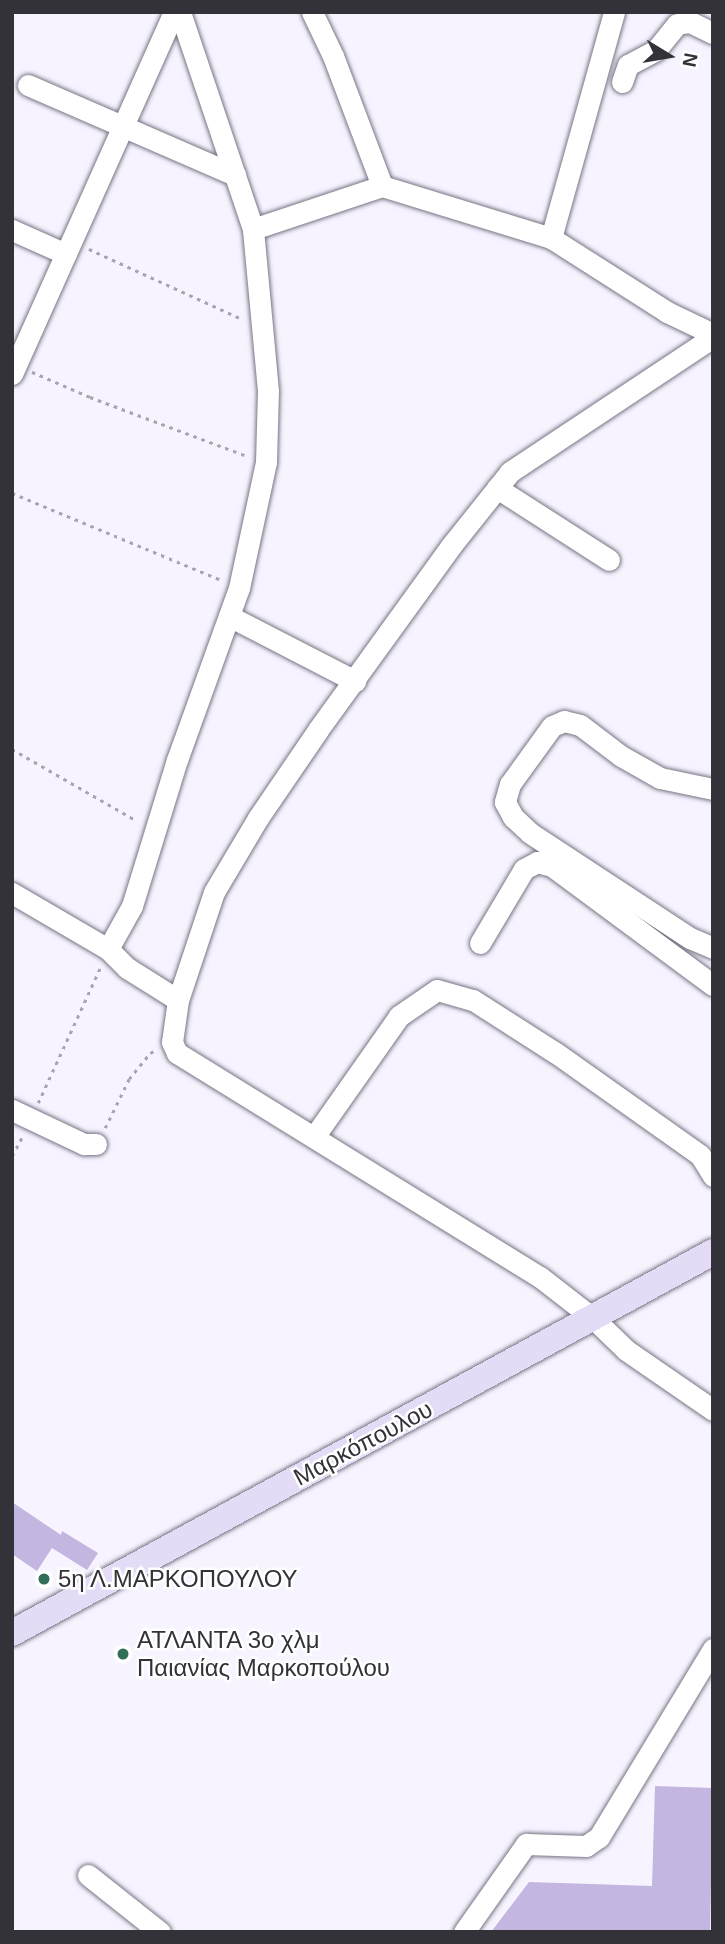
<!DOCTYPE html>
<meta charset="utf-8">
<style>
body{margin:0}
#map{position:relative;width:725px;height:1944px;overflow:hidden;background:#f7f4ff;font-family:Arial,sans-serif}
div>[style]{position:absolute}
.building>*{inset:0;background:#c3b6e0}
.path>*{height:2.5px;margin-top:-1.25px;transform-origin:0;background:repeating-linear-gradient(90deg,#a7a5ae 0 3.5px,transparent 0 8.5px)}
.roads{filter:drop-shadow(0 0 2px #797484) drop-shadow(0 0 2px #797484)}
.minor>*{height:21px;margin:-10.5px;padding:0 10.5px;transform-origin:10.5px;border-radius:10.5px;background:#fff}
.major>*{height:26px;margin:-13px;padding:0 13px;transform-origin:13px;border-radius:13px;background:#e4dcf7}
.dots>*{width:19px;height:19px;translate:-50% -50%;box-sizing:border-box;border:4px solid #fff;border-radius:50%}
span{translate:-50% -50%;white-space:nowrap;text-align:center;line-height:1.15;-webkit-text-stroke:5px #fff;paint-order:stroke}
.street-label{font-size:24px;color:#343239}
.poi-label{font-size:24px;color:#343239}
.left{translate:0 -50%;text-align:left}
.frame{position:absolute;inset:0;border:14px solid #343239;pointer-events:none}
.north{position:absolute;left:634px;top:21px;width:70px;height:70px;-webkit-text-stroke:5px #fff;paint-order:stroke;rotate:101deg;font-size:19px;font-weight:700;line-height:28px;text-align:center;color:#343239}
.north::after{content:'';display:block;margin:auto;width:24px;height:32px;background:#343239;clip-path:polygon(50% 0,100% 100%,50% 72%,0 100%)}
</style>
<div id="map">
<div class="building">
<div style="clip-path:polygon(12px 1502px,61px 1535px,62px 1531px,98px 1553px,87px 1570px,52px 1548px,37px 1571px,12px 1554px)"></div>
<div style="clip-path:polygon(655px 1786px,713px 1788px,710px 1932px,491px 1932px,529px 1882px,652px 1886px)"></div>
</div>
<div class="path">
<div style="left:89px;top:249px;width:168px;rotate:24.6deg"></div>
<div style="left:32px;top:372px;width:63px;rotate:23.3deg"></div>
<div style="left:90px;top:397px;width:168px;rotate:20.6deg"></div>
<div style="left:12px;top:493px;width:229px;rotate:22.6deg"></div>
<div style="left:12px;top:749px;width:144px;rotate:29.9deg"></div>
<div style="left:38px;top:1103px;width:149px;rotate:-65.3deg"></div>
<div style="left:105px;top:1128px;width:55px;rotate:-63.9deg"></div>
<div style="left:129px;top:1079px;width:33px;rotate:-51deg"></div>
<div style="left:150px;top:1053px;width:7px;rotate:-27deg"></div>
<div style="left:12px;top:1156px;width:21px;rotate:-62deg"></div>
</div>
<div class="roads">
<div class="minor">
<div style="left:312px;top:12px;width:49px;rotate:64.5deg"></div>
<div style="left:333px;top:56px;width:139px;rotate:69.3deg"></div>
<div style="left:622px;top:82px;width:18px;rotate:-71deg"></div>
<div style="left:628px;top:65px;width:32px;rotate:-28deg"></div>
<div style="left:656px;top:50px;width:33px;rotate:-51deg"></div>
<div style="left:677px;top:24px;width:13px;rotate:-9deg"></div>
<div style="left:690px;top:22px;width:25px;rotate:26deg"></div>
<div style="left:28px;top:85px;width:226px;rotate:23.5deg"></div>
<div style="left:253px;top:229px;width:136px;rotate:-18.4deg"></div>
<div style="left:382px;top:186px;width:177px;rotate:17.1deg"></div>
<div style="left:551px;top:238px;width:138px;rotate:32.5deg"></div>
<div style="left:667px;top:312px;width:51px;rotate:25.6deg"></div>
<div style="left:12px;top:230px;width:59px;rotate:24deg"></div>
<div style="left:551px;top:238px;width:235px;rotate:-74.4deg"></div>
<div style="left:713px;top:337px;width:244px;rotate:146.4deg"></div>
<div style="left:510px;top:472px;width:95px;rotate:128.6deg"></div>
<div style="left:451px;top:546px;width:227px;rotate:125.9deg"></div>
<div style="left:318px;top:730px;width:107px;rotate:124.3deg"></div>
<div style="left:258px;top:818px;width:86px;rotate:120.7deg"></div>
<div style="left:214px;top:892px;width:114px;rotate:108.4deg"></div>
<div style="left:178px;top:1000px;width:42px;rotate:98.1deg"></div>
<div style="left:172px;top:1042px;width:12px;rotate:66deg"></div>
<div style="left:177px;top:1053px;width:427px;rotate:31.7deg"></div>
<div style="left:540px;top:1277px;width:68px;rotate:37.9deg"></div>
<div style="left:594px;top:1319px;width:45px;rotate:44.1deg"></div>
<div style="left:626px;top:1350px;width:106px;rotate:34.6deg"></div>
<div style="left:12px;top:374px;width:397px;rotate:-65.9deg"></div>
<div style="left:497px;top:488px;width:133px;rotate:32.7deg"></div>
<div style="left:229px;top:616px;width:142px;rotate:27.3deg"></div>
<div style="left:713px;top:789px;width:54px;rotate:-168.3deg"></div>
<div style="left:660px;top:778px;width:45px;rotate:-150.6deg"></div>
<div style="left:621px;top:756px;width:51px;rotate:-142.9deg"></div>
<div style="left:580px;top:725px;width:16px;rotate:-166deg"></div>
<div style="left:564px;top:721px;width:13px;rotate:157deg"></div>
<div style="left:552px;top:726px;width:72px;rotate:125.9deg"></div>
<div style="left:510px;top:784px;width:19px;rotate:106deg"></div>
<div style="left:505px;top:802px;width:17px;rotate:62deg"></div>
<div style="left:513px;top:817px;width:23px;rotate:43deg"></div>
<div style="left:530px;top:833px;width:191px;rotate:33.3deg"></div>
<div style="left:690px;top:938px;width:25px;rotate:23deg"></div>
<div style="left:12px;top:893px;width:111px;rotate:30.3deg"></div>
<div style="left:108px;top:949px;width:27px;rotate:45deg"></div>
<div style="left:127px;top:968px;width:60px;rotate:32.1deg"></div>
<div style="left:480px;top:943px;width:86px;rotate:-59.3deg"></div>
<div style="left:524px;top:869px;width:15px;rotate:-28deg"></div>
<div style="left:537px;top:862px;width:16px;rotate:15deg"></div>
<div style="left:552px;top:866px;width:200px;rotate:36.5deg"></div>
<div style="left:108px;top:949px;width:49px;rotate:-60.8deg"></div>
<div style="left:132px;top:906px;width:153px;rotate:-72.9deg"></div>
<div style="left:177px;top:760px;width:183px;rotate:-70.2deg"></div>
<div style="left:239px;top:588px;width:129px;rotate:-77.9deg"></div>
<div style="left:266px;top:462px;width:71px;rotate:-88.4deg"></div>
<div style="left:268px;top:391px;width:163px;rotate:-95.3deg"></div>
<div style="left:253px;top:229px;width:229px;rotate:-108.6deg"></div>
<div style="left:12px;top:1110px;width:80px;rotate:25.3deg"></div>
<div style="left:84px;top:1144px;width:12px"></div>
<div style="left:314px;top:1137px;width:148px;rotate:-54.9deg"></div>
<div style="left:399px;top:1016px;width:46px;rotate:-34.4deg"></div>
<div style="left:437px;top:990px;width:37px;rotate:16deg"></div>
<div style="left:473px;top:1000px;width:98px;rotate:32.6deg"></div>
<div style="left:556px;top:1053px;width:176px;rotate:35.3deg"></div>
<div style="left:700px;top:1155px;width:25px;rotate:58deg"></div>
<div style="left:88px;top:1875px;width:92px;rotate:38.4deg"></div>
<div style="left:464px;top:1932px;width:108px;rotate:-54.8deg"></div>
<div style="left:526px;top:1844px;width:60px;rotate:1.9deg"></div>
<div style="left:586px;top:1846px;width:16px;rotate:-35deg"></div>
<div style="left:599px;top:1837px;width:220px;rotate:-58.8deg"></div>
</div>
<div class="major">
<div style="left:12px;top:1633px;width:798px;rotate:-28.52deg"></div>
</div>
</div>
<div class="dots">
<div style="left:44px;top:1579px;background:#316e59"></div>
<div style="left:123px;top:1654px;background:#316e59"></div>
</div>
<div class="street-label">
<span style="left:363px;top:1443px;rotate:-28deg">Μαρκόπουλου</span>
</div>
<div class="poi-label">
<span class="left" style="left:58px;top:1579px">5η Λ.ΜΑΡΚΟΠΟΥΛΟΥ</span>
<span class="left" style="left:137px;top:1654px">ΑΤΛΑΝΤΑ 3ο χλμ<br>Παιανίας Μαρκοπούλου</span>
</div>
<div class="frame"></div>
<div class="north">N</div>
</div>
